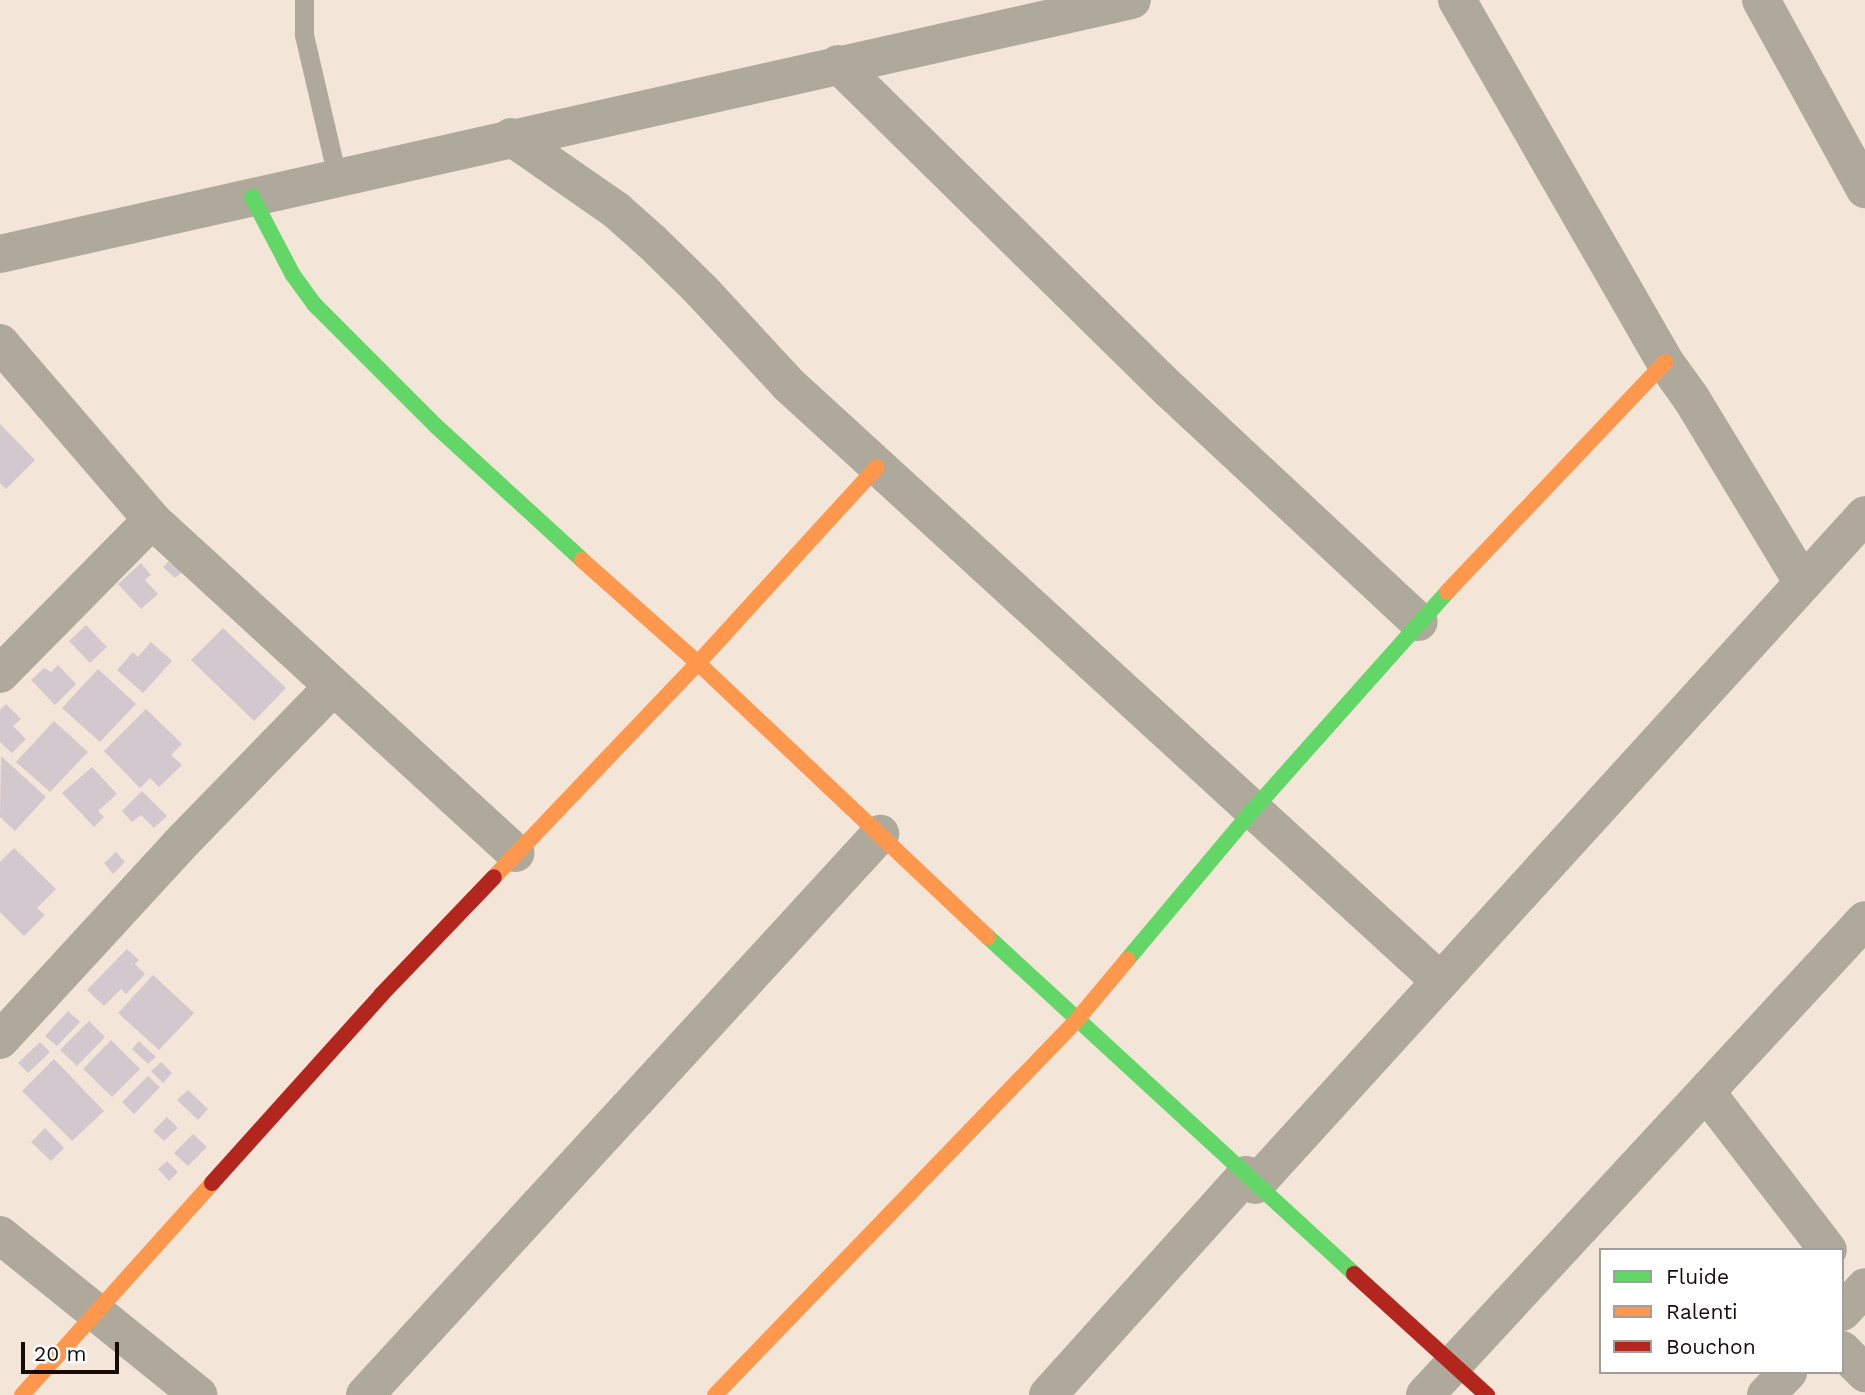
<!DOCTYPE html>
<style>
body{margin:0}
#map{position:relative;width:1865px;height:1395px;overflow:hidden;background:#f4e5d9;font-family:"Work Sans",sans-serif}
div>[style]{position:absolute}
.building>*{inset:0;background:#d3c8cd}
.lane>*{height:19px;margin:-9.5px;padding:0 9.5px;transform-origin:9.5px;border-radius:9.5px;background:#aea99a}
.street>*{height:38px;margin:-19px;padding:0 19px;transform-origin:19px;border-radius:19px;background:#aea99a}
.fast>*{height:16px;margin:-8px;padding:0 8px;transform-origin:8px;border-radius:8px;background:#63d668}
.slow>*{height:16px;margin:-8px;padding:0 8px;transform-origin:8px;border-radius:8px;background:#ff974d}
.jam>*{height:16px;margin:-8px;padding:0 8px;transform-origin:8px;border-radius:8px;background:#b3261e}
span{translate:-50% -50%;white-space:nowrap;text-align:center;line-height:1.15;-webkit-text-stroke:5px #fff;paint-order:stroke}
.legend{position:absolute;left:1599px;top:1248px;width:245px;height:126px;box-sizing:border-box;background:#fff;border:2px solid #a19e9b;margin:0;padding:9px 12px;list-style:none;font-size:21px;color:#150c06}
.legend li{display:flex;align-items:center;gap:14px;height:35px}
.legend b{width:35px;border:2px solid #a19e9b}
.scale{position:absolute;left:21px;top:1342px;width:98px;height:32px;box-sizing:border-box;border:4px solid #150c06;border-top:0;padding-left:9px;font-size:21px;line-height:24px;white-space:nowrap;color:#150c06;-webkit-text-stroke:5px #fff;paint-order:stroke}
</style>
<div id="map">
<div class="building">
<div style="clip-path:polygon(0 424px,35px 460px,6px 489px,0 483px)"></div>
<div style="clip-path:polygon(176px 554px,188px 567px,175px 578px,163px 567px)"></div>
<div style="clip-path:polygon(141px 563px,151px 575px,145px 580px,158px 594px,141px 609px,118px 584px)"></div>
<div style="clip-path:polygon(86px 625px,107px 647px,90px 663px,69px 641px)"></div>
<div style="clip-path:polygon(223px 628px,286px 688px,254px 721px,191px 660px)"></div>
<div style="clip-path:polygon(151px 642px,172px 661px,143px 693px,117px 670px,133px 652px,138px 657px)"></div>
<div style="clip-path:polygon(58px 665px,76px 684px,55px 705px,31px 680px,44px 668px,51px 672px)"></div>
<div style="clip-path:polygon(98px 669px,136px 704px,100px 742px,62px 708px)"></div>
<div style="clip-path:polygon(6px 704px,21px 719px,13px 726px,26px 739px,12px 753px,0 742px,0 710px)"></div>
<div style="clip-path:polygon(146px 709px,182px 744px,171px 755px,182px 765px,159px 787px,150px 778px,140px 788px,104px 751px)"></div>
<div style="clip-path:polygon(54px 721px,88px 752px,50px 792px,16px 762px)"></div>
<div style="clip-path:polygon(1px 756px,46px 797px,15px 831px,0 817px)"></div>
<div style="clip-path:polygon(92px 767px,117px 794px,98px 811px,104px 817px,94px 827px,62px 793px)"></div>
<div style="clip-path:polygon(142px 791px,167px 816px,154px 828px,141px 815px,132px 822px,122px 811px)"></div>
<div style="clip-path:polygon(14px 848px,56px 889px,37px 908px,45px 915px,24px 936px,0 912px,0 862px)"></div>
<div style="clip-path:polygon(116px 852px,125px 862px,113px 874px,104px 863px)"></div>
<div style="clip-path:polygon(127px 949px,139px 960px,135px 964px,145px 974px,126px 994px,121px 989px,104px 1006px,87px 990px)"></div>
<div style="clip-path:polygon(153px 975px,194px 1013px,159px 1050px,118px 1013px)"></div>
<div style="clip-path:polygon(68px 1011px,80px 1022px,57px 1046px,45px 1036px)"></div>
<div style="clip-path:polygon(89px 1021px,105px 1037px,77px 1066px,60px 1050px)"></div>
<div style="clip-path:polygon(111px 1040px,140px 1069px,112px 1097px,83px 1069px)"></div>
<div style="clip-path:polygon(139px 1041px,156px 1057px,148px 1064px,132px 1049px)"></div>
<div style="clip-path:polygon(40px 1042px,50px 1052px,28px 1073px,18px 1063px)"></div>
<div style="clip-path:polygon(54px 1059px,104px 1111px,72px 1141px,22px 1091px)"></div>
<div style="clip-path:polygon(161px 1062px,172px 1073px,163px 1083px,151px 1071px)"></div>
<div style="clip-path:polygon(148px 1076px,160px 1087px,134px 1114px,122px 1102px)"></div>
<div style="clip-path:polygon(188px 1090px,208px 1109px,198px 1120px,177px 1100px)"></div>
<div style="clip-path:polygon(167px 1117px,178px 1128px,164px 1141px,153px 1131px)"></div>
<div style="clip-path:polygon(45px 1128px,64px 1148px,51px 1161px,31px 1142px)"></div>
<div style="clip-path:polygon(193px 1134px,207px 1147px,188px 1166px,174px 1153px)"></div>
<div style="clip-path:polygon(167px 1161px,178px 1172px,169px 1181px,158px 1169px)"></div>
</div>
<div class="lane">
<div style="left:304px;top:0;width:35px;rotate:90deg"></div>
<div style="left:304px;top:35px;width:146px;rotate:76.9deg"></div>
</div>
<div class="street">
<div style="left:1457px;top:0;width:418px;rotate:60.1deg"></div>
<div style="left:1665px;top:362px;width:44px;rotate:54.2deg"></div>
<div style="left:1691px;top:398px;width:216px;rotate:58.8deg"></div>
<div style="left:1761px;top:0;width:216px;rotate:61.2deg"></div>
<div style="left:838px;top:64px;width:465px;rotate:44.5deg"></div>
<div style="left:1170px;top:390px;width:340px;rotate:43deg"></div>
<div style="left:511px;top:137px;width:128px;rotate:34.8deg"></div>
<div style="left:616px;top:210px;width:48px;rotate:41.6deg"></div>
<div style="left:652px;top:242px;width:69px;rotate:44.4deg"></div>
<div style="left:701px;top:290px;width:129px;rotate:47.2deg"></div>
<div style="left:789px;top:385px;width:881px;rotate:42.47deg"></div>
<div style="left:0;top:254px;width:1160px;rotate:-12.65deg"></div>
<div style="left:0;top:343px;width:233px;rotate:49.3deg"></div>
<div style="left:152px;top:520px;width:493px;rotate:42.5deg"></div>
<div style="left:0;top:674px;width:216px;rotate:-45.4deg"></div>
<div style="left:0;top:1040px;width:273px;rotate:-47.4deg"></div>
<div style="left:185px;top:839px;width:212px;rotate:-45.8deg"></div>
<div style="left:1707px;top:1093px;width:198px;rotate:52.4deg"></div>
<div style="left:1255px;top:1185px;width:906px;rotate:-47.68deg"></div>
<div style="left:0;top:1235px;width:255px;rotate:38.9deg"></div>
<div style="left:1842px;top:1312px;width:34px;rotate:-47deg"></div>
<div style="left:1842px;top:1350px;width:33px;rotate:45deg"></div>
<div style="left:365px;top:1395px;width:762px;rotate:-47.45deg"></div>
<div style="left:1048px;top:1395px;width:296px;rotate:-48deg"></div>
<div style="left:1425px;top:1395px;width:647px;rotate:-47.19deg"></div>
<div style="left:1766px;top:1395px;width:32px;rotate:-46deg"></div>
</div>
<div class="fast">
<div style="left:252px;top:197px;width:88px;rotate:62.3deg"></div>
<div style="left:293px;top:275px;width:36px;rotate:54deg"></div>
<div style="left:314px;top:304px;width:173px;rotate:45deg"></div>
<div style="left:436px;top:426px;width:198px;rotate:42.5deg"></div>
<div style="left:988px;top:937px;width:498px;rotate:42.6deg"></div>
<div style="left:1127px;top:960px;width:196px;rotate:-50deg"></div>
<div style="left:1253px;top:810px;width:292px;rotate:-48.3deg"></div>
</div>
<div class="slow">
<div style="left:582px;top:560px;width:155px;rotate:41.6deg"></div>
<div style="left:698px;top:663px;width:399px;rotate:43.4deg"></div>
<div style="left:1447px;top:592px;width:317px;rotate:-46.5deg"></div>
<div style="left:494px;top:877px;width:296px;rotate:-46.4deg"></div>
<div style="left:698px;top:663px;width:265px;rotate:-47.6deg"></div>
<div style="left:22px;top:1395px;width:285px;rotate:-48.1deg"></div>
<div style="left:715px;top:1395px;width:520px;rotate:-46.01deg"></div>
<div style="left:1076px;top:1021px;width:80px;rotate:-50.1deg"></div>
</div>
<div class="jam">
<div style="left:212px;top:1183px;width:253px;rotate:-48deg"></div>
<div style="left:381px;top:995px;width:163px;rotate:-46.2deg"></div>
<div style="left:1354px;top:1274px;width:180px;rotate:42.3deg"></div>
</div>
<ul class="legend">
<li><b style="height:9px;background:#63d668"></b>Fluide</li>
<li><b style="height:9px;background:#ff974d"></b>Ralenti</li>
<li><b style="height:9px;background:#b3261e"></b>Bouchon</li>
</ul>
<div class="scale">20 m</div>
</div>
